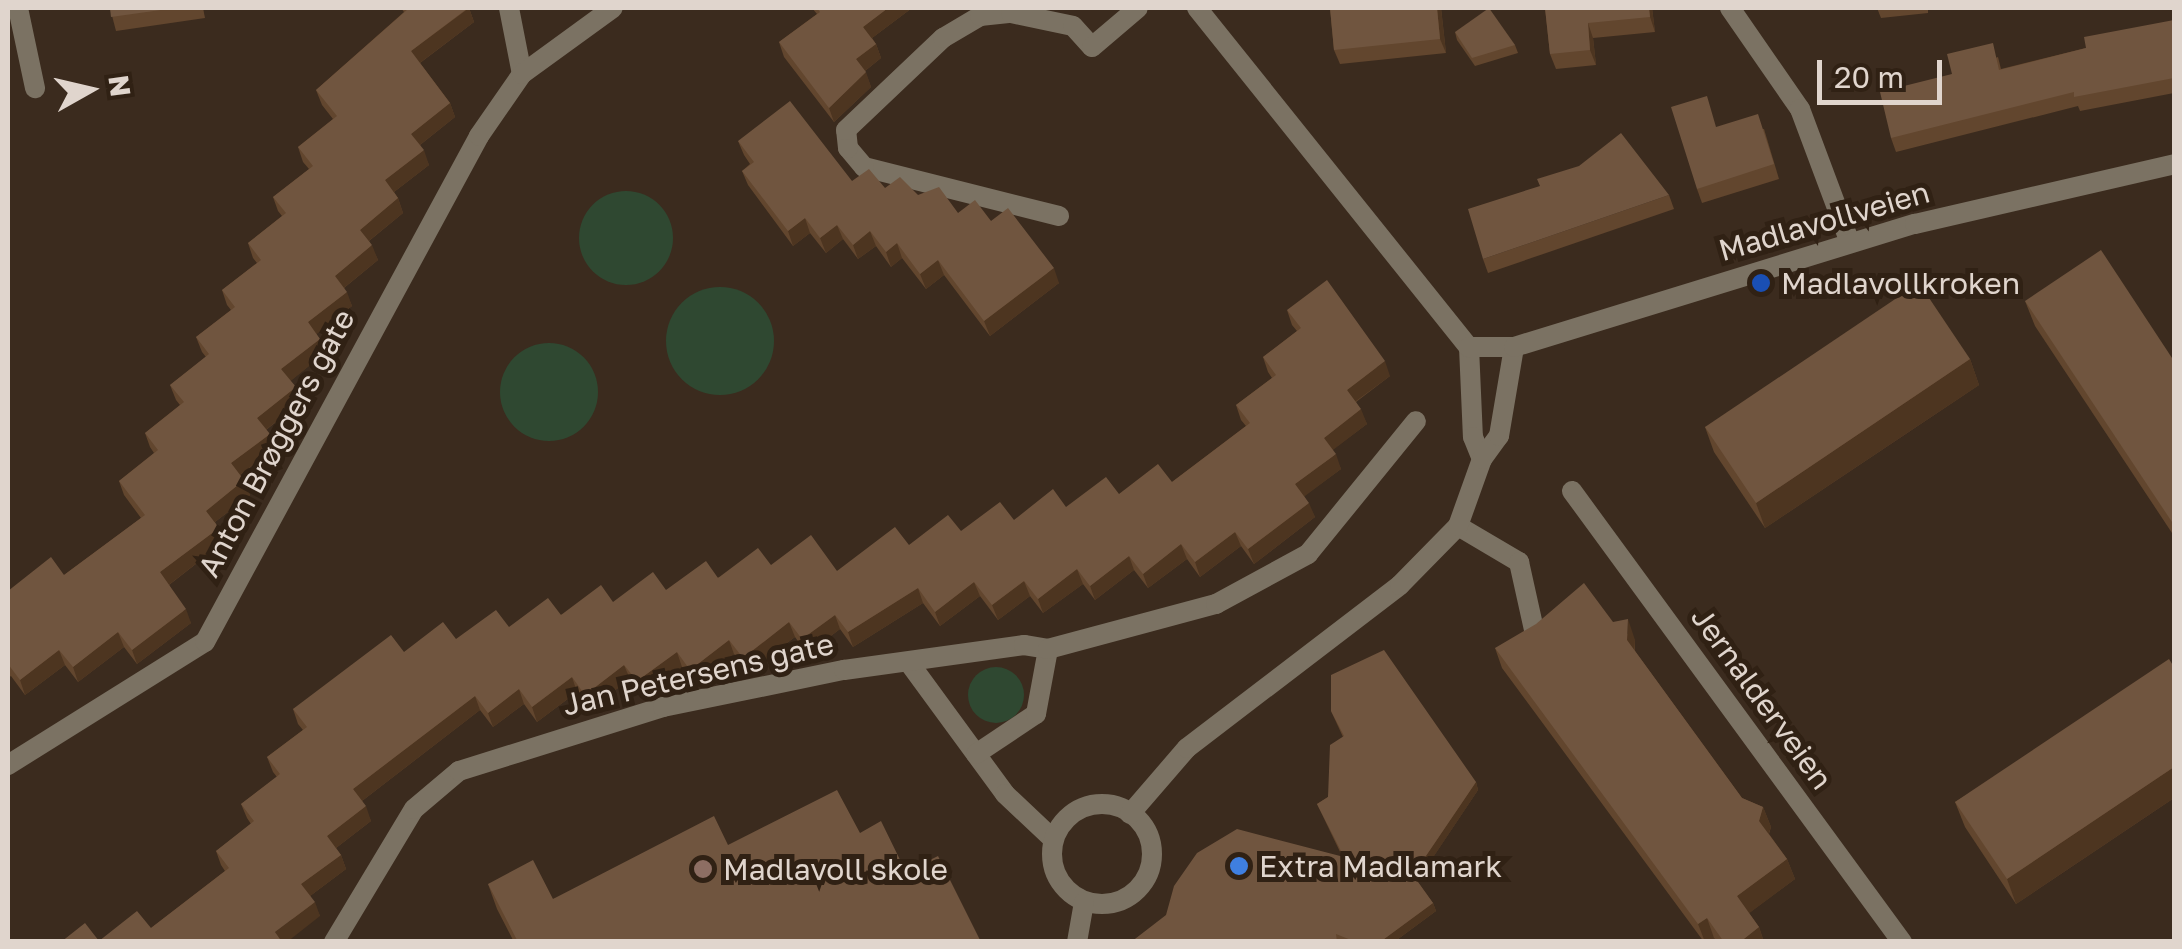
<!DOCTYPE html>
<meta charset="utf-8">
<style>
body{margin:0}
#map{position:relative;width:2182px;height:949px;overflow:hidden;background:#3b2b1e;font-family:"Golos Text",sans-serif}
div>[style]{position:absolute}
.green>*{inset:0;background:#2f4831}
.round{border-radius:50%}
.service>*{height:20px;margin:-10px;padding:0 10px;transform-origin:10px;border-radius:10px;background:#7b7263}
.minor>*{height:20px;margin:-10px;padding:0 10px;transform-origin:10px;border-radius:10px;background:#7b7263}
.minor>.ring{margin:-10px;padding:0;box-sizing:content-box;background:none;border:20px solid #7b7263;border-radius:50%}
.tertiary>*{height:20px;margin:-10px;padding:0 10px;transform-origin:10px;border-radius:10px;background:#7b7263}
.wall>*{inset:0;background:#62462e}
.shaded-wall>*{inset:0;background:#4d3520}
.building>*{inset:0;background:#70553f}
.dots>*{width:28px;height:28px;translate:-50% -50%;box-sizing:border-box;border:5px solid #302114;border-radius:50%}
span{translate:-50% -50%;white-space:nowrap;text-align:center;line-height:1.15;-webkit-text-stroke:10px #302114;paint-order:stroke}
.street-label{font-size:30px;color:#e0d5cd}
.poi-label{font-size:30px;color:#e0d5cd}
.left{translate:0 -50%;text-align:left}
.frame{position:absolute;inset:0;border:10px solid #e0d5cd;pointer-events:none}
.north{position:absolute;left:40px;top:40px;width:100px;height:100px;-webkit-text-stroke:8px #302114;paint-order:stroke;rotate:82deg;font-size:28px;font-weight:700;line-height:40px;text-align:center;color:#e0d5cd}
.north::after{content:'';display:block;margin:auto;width:35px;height:45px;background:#e0d5cd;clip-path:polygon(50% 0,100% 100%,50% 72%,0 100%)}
.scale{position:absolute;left:1817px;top:60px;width:125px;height:45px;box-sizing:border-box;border:5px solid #e0d5cd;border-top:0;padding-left:12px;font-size:30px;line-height:35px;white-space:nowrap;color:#e0d5cd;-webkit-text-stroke:8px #302114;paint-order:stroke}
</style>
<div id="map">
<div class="green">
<div class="round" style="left:579px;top:191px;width:94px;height:94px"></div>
<div class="round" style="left:666px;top:287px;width:108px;height:108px"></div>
<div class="round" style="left:500px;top:343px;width:98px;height:98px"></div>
<div class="round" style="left:968px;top:667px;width:56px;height:56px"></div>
</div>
<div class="service">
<div style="left:1458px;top:526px;width:71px;rotate:30.5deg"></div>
<div style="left:1519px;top:562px;width:74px;rotate:77.5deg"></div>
</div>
<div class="minor">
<div style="left:18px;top:8px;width:82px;rotate:78deg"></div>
<div style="left:509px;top:8px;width:67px;rotate:78.9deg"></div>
<div style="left:1730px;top:8px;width:123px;rotate:55.3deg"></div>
<div style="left:1800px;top:109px;width:143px;rotate:69.5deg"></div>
<div style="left:1059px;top:216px;width:201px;rotate:-165.9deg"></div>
<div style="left:864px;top:167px;width:25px;rotate:-130deg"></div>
<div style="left:848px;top:148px;width:18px;rotate:-96deg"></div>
<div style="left:846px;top:130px;width:134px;rotate:-43.5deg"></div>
<div style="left:943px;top:38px;width:43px;rotate:-30.7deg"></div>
<div style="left:980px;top:16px;width:31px;rotate:-6deg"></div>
<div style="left:1011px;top:13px;width:63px;rotate:11.8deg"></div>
<div style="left:1073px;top:26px;width:28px;rotate:48deg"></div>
<div style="left:1092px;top:47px;width:60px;rotate:-40.3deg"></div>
<div style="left:1469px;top:347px;width:90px;rotate:87.5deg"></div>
<div style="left:1473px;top:437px;width:24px;rotate:68deg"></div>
<div style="left:1572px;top:491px;width:559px;rotate:53.81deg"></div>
<div style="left:910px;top:664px;width:161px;rotate:53.8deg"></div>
<div style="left:1005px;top:794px;width:66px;rotate:43.2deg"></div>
<div style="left:976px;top:754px;width:72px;rotate:-33.7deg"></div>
<div style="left:1036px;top:714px;width:66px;rotate:-79.5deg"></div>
<div style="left:8px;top:765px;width:232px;rotate:-32deg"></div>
<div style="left:205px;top:642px;width:575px;rotate:-61.56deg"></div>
<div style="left:479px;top:136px;width:75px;rotate:-55.3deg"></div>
<div style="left:522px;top:74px;width:112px;rotate:-36deg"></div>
<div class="ring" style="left:1052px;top:804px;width:80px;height:80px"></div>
<div style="left:1130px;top:814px;width:87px;rotate:-49.2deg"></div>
<div style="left:1187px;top:748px;width:268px;rotate:-37.4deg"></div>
<div style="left:1400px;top:585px;width:83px;rotate:-45.5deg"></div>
<div style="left:1458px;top:526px;width:71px;rotate:-70.3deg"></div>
<div style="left:1482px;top:459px;width:29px;rotate:-54deg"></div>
<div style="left:1499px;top:436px;width:90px;rotate:-80.4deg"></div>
<div style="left:334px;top:942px;width:155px;rotate:-59deg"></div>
<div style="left:414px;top:809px;width:59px;rotate:-40.2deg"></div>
<div style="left:459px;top:771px;width:214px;rotate:-17.4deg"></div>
<div style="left:663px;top:707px;width:185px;rotate:-11.6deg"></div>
<div style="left:844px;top:670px;width:182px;rotate:-7.9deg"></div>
<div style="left:1024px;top:645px;width:24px;rotate:9deg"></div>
<div style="left:1048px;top:649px;width:174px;rotate:-15deg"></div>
<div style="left:1216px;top:604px;width:105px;rotate:-28.5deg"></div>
<div style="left:1308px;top:554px;width:171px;rotate:-50.9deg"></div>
<div style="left:1077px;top:942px;width:40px;rotate:-80deg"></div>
</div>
<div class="tertiary">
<div style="left:1197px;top:8px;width:435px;rotate:51.3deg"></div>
<div style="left:1469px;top:347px;width:45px"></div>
<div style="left:1514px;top:347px;width:419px;rotate:-17.1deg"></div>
<div style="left:1915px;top:224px;width:266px;rotate:-13deg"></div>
</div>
<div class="wall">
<div style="clip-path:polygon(110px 8px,203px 8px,205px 18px,116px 31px)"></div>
<div style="clip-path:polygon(401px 8px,469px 8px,474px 22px,420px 63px,450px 103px,455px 117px,420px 145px,429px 165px,394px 192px,398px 198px,403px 213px,369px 241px,378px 260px,344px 288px,352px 306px,316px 334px,320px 339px,325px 353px,290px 381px,296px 387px,301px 402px,266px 430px,275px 448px,240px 475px,250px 495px,215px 522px,224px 542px,169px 585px,191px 623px,137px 664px,124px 647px,78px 682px,65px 665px,25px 695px,11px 676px,8px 678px,8px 591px,64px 575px,141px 518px,124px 495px,119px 481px,154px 453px,150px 447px,145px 433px,180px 405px,176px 400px,170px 385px,206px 357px,202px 352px,196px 337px,231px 310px,227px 305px,222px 290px,257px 263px,253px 258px,248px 243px,282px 216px,278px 211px,273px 197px,309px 169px,303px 162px,298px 147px,333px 119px,322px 105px,316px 90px,404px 12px)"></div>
<div style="clip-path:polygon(812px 8px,912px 8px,872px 38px,876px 44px,881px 58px,865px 71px,871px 87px,834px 122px,784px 57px,779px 42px,817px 14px)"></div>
<div style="clip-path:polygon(1330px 8px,1441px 8px,1446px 53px,1340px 64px,1334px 50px)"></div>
<div style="clip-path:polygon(1545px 8px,1652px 8px,1655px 32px,1593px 38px,1596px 65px,1556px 69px,1550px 54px)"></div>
<div style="clip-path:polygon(1877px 8px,1928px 8px,1928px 13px,1881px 18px)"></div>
<div style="clip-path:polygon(2174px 20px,2174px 93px,2080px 111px,2078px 106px,1896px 152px,1891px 138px,1952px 74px,1998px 57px,2001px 69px,2086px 48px)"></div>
<div style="clip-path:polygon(1455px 32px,1515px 45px,1518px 53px,1475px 66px,1457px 40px)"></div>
<div style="clip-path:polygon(1717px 127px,1764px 129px,1779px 179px,1702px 203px,1697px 189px)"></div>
<div style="clip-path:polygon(738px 141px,852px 181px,918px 195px,958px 213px,991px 221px,1059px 283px,990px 336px,944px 275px,926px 289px,902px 258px,891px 267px,876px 246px,858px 259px,843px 239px,826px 253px,810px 233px,793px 246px,748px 185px,742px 171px,750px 164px,744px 155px)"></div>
<div style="clip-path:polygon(1669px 195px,1674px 209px,1488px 273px,1483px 259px)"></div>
<div style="clip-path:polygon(2025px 301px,2174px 361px,2174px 536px,2035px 326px)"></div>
<div style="clip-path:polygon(1287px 310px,1390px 376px,1356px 402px,1367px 424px,1332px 450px,1341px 469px,1304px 496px,1315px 517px,1254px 564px,1241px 546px,1200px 577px,1187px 559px,1148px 588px,1134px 570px,1095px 600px,1083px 584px,1043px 613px,1030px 596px,998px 620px,980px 596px,940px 626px,923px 603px,853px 647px,840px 629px,807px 654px,795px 637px,748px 672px,734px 654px,695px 684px,682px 667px,642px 696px,630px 679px,590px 709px,577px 692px,537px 722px,524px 704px,493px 727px,480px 710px,362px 801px,371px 821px,336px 848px,341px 855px,346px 869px,310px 896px,320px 916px,99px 941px,151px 928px,225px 871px,221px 865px,216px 851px,251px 824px,247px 818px,241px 804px,277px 777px,273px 772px,267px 757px,303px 730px,298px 724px,293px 709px,404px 652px,771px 565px,837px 571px,909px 545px,1172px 482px,1246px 426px,1241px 420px,1236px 405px,1272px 378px,1268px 372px,1263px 357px,1297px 331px,1292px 325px)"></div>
<div style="clip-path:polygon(1970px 359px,1979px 385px,1765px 528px,1714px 452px,1705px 427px)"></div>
<div style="clip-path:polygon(1613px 622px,1635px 640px,1635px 651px,1742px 798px,1763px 807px,1771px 827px,1769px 834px,1787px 859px,1795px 879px,1749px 913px,1759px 927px,1764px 942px,1717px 942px,1714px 938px,1710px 942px,1704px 942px,1502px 668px,1495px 648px)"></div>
<div style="clip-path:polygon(2174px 667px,2174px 798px,2016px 904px,1965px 827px,1955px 802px)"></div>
<div style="clip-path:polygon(1331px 711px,1476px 782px,1478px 790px,1417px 881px,1433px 903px,1436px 911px,1394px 942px,1131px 942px,1342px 856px,1317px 804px,1328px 797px,1343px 737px)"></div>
<div style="clip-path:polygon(860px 833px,906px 872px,981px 942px,514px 942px,497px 909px,488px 884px,553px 899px,728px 845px)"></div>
</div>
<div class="shaded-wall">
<div style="clip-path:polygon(469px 8px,474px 22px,417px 65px,411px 51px)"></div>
<div style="clip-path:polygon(888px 8px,912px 8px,868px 41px,863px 27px)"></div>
<div style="clip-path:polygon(1437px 8px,1441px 8px,1446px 53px,1440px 39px)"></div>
<div style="clip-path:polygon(1649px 8px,1652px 8px,1655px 32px,1650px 17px)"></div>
<div style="clip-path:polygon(1588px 23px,1593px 38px,1596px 65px,1590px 50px)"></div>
<div style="clip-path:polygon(876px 44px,881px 58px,861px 74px,856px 59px)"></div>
<div style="clip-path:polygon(866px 72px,871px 87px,834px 122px,829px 108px)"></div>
<div style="clip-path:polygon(450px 103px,455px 117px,416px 148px,411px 134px)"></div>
<div style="clip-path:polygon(424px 150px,429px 165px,390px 195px,385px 180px)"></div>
<div style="clip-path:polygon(398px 198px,403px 213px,365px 244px,360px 230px)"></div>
<div style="clip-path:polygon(805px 218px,810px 233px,793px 246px,788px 231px)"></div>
<div style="clip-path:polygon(837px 225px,843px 239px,826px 253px,820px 238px)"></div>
<div style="clip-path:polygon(870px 231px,876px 246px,858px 259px,853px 245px)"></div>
<div style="clip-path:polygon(897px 243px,902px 258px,891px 267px,886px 252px)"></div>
<div style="clip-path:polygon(372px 245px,378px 260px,340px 291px,335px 276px)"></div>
<div style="clip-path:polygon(938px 260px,944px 275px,926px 289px,920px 274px)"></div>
<div style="clip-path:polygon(1054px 268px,1059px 283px,990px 336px,984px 321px)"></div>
<div style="clip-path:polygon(347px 292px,352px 306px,313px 337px,308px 322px)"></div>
<div style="clip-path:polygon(320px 339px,325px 353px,287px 384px,281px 369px)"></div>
<div style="clip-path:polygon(1970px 359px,1979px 385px,1765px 528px,1756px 503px)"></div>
<div style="clip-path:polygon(1385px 361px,1390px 376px,1352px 404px,1347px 390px)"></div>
<div style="clip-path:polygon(296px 387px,301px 402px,263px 432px,257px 418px)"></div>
<div style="clip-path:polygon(1361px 409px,1367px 424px,1329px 453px,1324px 438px)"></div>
<div style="clip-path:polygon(270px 434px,275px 448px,236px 478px,231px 463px)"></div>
<div style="clip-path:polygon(1336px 454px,1341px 469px,1301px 499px,1295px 484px)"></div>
<div style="clip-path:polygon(244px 480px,250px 495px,211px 525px,206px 511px)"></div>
<div style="clip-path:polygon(1309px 503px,1315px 517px,1254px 564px,1248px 549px)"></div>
<div style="clip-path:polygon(219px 528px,224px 542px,166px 587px,160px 572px)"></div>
<div style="clip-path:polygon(1235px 532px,1241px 546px,1200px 577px,1195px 562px)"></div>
<div style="clip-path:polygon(1181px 544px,1187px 559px,1148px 588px,1143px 574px)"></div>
<div style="clip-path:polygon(1129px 556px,1134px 570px,1095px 600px,1090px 586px)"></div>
<div style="clip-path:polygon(1077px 569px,1083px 584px,1043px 613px,1038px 599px)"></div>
<div style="clip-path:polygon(1024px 581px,1030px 596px,998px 620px,992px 605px)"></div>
<div style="clip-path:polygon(974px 582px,980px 596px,940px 626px,935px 612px)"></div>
<div style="clip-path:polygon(918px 588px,923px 603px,853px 647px,848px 632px)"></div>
<div style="clip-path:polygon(186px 609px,191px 623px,137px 664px,132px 650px)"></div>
<div style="clip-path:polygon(835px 615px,840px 629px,807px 654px,802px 639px)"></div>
<div style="clip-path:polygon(1628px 619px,1635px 640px,1634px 660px,1627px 640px)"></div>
<div style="clip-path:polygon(789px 622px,795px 637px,748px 672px,743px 658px)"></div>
<div style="clip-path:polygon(118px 632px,124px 647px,78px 682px,73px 667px)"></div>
<div style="clip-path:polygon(729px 640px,734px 654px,695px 684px,690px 670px)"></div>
<div style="clip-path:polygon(59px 650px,65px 665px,25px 695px,20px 680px)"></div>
<div style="clip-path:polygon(677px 652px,682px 667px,642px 696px,637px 681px)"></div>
<div style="clip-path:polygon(624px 665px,630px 679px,590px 709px,585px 695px)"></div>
<div style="clip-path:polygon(572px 677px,577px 692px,537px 722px,532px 707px)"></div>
<div style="clip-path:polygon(519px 689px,524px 704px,493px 727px,488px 713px)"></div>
<div style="clip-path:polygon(475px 696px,480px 710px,358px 804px,353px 789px)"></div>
<div style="clip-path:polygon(2174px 767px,2174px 798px,2016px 904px,2007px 879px)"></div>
<div style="clip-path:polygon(1476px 782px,1478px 790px,1416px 883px,1413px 875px)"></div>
<div style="clip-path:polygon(366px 806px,371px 821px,332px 851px,327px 836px)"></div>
<div style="clip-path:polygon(1763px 807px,1771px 827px,1766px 841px,1759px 821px)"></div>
<div style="clip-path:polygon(341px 855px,346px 869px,306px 899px,301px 884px)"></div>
<div style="clip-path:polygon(1787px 859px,1795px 879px,1744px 917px,1737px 896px)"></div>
<div style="clip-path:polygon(315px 902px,320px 916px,287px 942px,278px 942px,275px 932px)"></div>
<div style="clip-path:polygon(1433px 903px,1436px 911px,1394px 942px,1380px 942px)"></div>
<div style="clip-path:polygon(1707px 918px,1714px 938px,1710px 942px,1705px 942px,1698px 924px)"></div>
<div style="clip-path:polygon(1759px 927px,1764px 942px,1740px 942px)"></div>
</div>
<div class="building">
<div style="clip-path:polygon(110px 8px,175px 8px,111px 17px)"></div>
<div style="clip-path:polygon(407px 8px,468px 8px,411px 51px,450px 103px,411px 134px,424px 150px,385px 180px,398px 198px,360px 230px,372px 245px,335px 276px,347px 292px,308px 322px,320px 339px,281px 369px,296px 387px,257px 418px,270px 434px,231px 463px,244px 480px,206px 511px,219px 528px,160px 572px,186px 609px,132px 650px,118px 632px,73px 667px,59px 650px,20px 680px,8px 664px,8px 591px,51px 557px,64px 575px,145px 515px,119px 481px,158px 450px,145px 433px,184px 402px,170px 385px,209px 354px,196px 337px,235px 307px,222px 290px,261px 260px,248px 243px,286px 213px,273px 197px,313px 166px,298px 147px,337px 116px,316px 90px,408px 9px)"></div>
<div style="clip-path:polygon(817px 8px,888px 8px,863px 27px,876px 44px,856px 59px,866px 72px,829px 108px,779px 42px,820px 12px)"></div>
<div style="clip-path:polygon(1330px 8px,1437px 8px,1440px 39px,1334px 50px)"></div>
<div style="clip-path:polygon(1489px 8px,1515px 45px,1472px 58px,1455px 32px)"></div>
<div style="clip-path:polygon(1545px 8px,1649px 8px,1650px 17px,1588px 23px,1590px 50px,1550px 54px)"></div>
<div style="clip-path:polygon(2174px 20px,2174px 78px,2074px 97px,2074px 92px,1891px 138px,1880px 92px,1952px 74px,1947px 54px,1993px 43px,1999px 70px,2086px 48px,2084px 37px)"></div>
<div style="clip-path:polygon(1707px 96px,1716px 127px,1758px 114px,1774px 164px,1697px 189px,1671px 107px)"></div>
<div style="clip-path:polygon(790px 101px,852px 181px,869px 169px,885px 188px,900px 177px,918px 195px,939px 187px,958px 213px,975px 200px,991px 221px,1008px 208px,1054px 268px,984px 321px,938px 260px,920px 274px,897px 243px,886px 252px,870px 231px,853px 245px,837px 225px,820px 238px,805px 218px,788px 231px,742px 171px,754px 162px,738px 141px)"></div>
<div style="clip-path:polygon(1621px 133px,1669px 195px,1483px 259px,1468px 209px,1540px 186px,1537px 179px,1579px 166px)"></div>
<div style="clip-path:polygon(2101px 250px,2174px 361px,2174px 525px,2025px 301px)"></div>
<div style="clip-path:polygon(1327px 280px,1385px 361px,1347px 390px,1361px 409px,1324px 438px,1336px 454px,1295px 484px,1309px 503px,1248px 549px,1235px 532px,1195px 562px,1181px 544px,1143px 574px,1129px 556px,1090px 586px,1077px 569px,1038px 599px,1024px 581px,992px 605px,974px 582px,935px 612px,918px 588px,848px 632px,835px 615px,802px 639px,789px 622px,743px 658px,729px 640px,690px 670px,677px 652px,637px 681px,624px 665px,585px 695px,572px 677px,532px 707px,519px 689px,488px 713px,475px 696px,353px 789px,366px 806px,327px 836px,341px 855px,301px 884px,315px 902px,275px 932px,282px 942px,61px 942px,85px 923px,99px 941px,137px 911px,151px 928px,229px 868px,216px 851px,254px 821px,241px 804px,280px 774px,267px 757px,307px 727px,293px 709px,391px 635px,404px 652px,443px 622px,456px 639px,496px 610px,509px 627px,548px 598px,561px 615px,601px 585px,613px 602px,653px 572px,666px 590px,706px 561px,718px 578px,758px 548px,771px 565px,811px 535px,837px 571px,895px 527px,909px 545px,948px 515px,961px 531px,1000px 502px,1014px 520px,1053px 489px,1066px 507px,1106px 477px,1119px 494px,1158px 464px,1172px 482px,1250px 423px,1236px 405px,1276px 375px,1263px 357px,1301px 328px,1287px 310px)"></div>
<div style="clip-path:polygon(1919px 283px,1970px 359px,1756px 503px,1705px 427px)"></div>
<div style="clip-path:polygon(1584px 583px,1613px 622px,1628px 619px,1627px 640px,1742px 798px,1763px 807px,1759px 821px,1787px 859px,1737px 896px,1759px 927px,1740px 942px,1724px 942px,1707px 918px,1698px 924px,1495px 648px,1536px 624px)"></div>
<div style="clip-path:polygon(1384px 650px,1476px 782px,1413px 875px,1433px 903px,1380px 942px,1356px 942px,1336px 934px,1337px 942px,1131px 942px,1166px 915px,1174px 886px,1197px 853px,1237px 829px,1344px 857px,1317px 804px,1328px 797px,1330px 745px,1344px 736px,1331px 711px,1331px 675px)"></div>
<div style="clip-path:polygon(2169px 659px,2174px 667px,2174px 767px,2007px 879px,1955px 802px)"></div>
<div style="clip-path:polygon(837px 790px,860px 833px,881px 821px,906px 872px,938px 856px,981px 942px,518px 942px,488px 884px,533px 860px,553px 899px,714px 816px,728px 845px)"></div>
</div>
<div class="dots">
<div style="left:1761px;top:283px;background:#1a4fb4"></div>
<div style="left:1239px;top:866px;background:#3f7fe0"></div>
<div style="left:703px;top:869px;background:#8d6e63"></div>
</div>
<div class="street-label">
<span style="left:1824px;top:221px;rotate:-16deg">Madlavollveien</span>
<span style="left:276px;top:443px;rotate:-62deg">Anton Brøggers gate</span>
<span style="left:698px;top:674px;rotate:-13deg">Jan Petersens gate</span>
<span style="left:1762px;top:698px;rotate:54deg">Jernalderveien</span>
</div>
<div class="poi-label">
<span class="left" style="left:1781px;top:283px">Madlavollkroken</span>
<span class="left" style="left:1259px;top:866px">Extra Madlamark</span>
<span class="left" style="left:723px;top:869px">Madlavoll skole</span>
</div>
<div class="frame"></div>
<div class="north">N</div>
<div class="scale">20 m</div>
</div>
